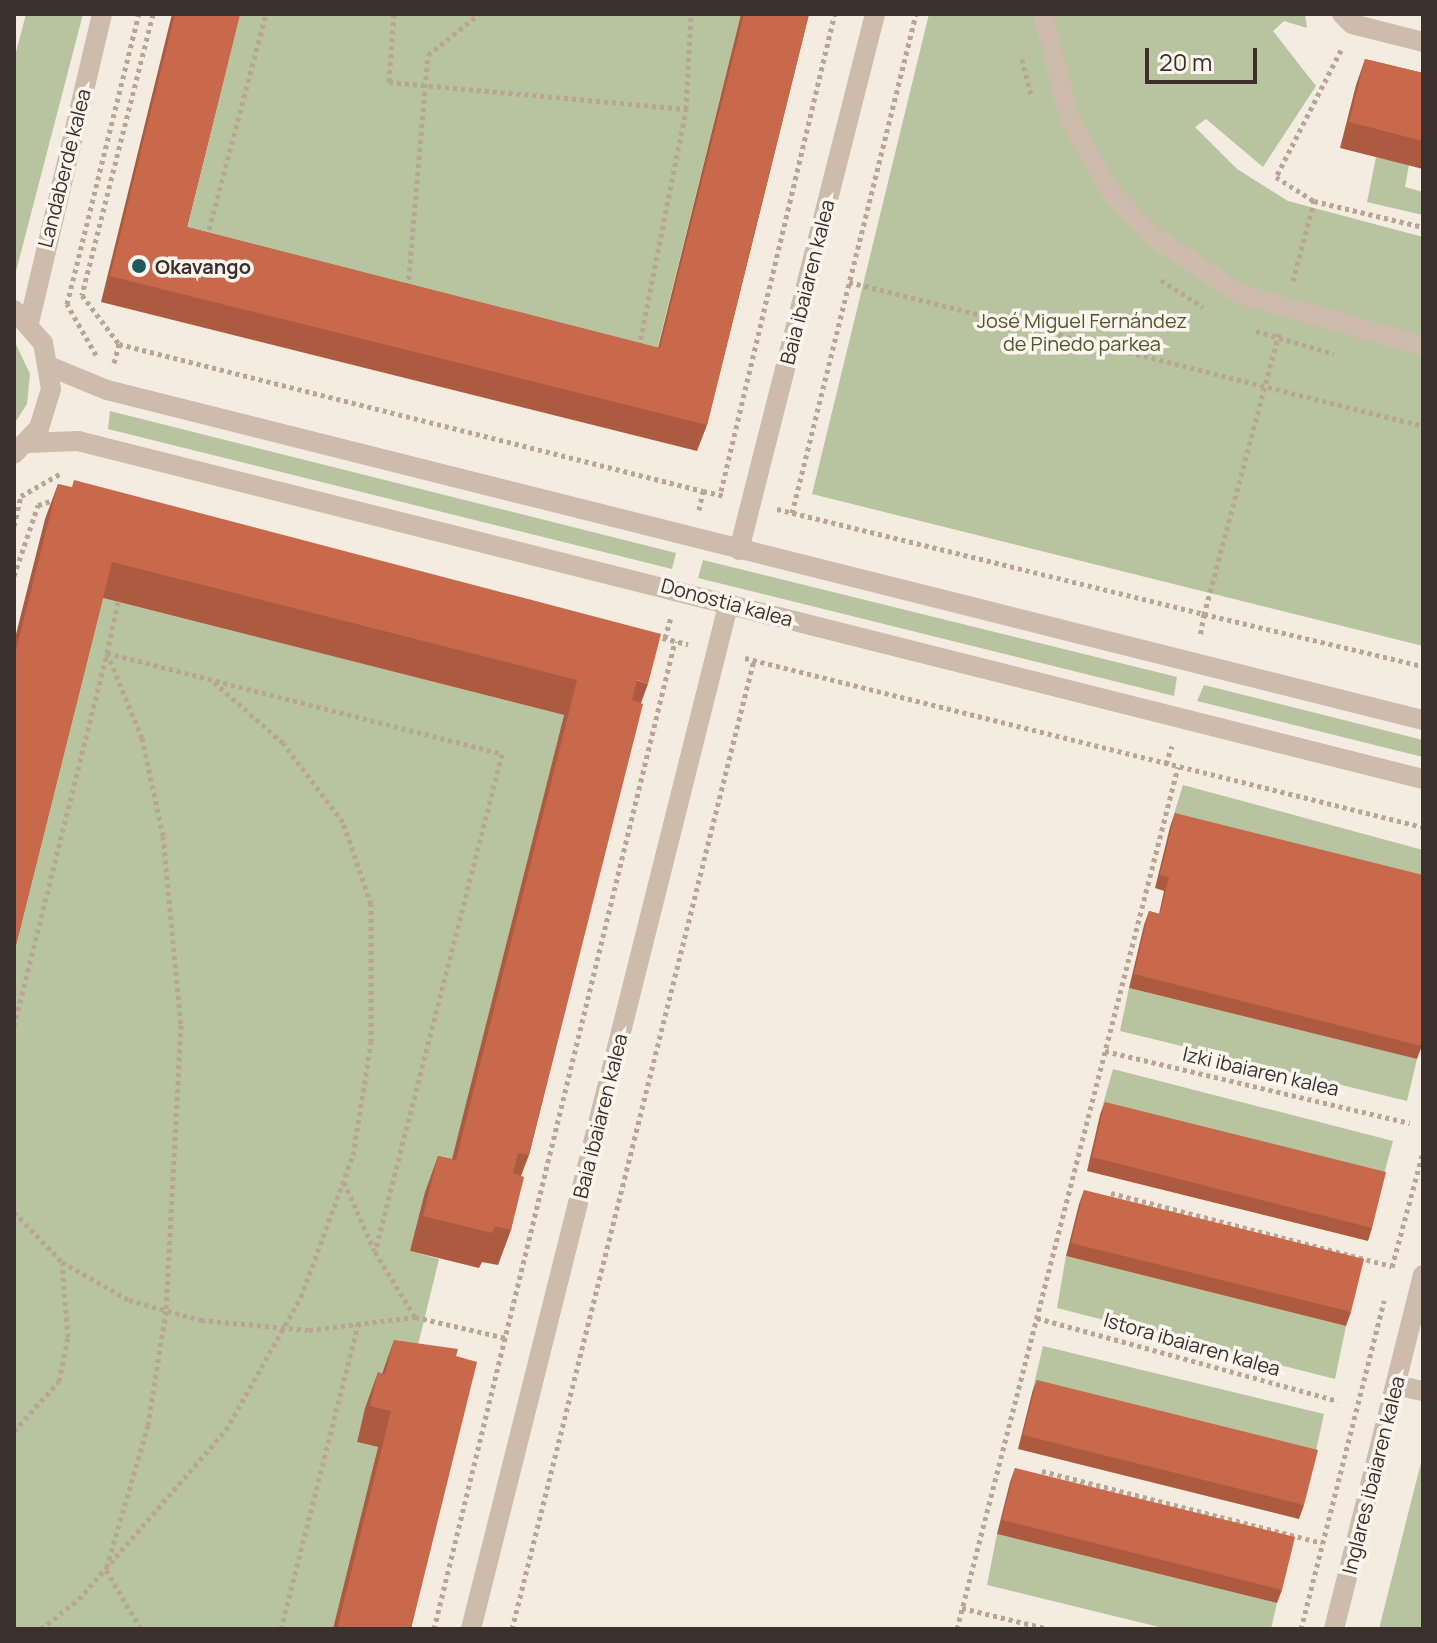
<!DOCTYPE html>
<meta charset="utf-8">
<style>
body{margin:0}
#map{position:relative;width:1437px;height:1643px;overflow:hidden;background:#f4ebe1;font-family:Manrope,sans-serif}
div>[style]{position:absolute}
.green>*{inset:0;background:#b8c4a0}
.path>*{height:5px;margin-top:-2.5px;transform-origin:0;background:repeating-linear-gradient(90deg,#b9a596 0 4px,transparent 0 8px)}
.minor>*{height:20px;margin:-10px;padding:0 10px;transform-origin:10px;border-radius:10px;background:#cdbbac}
.wall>*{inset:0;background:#ac5a40}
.building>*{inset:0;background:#c8694b}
.dots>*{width:22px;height:22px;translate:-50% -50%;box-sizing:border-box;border:4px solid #fbf5ee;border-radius:50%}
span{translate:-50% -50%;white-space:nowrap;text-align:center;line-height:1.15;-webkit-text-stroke:7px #fbf5ee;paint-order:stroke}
.street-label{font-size:20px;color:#3b302b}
.poi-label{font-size:20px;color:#3b302b;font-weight:700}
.left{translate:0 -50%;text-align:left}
.park-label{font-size:20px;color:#4a5a2e}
.frame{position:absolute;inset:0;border:16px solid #3b302b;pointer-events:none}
.scale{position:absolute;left:1145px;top:48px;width:112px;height:36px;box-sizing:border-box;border:4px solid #3b302b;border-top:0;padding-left:10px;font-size:24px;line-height:28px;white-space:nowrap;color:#3b302b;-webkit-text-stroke:6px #fbf5ee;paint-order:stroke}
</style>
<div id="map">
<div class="green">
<div style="clip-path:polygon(26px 14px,83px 14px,14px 279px,14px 60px)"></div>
<div style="clip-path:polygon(237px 14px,741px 14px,651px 374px,178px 253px)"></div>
<div style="clip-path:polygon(929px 14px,1305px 14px,1307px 28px,1284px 21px,1273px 31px,1316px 86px,1263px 167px,1206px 119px,1195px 127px,1237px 169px,1288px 201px,1423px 237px,1423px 646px,812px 494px)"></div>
<div style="clip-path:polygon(1376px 157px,1409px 165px,1405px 187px,1423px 192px,1423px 215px,1367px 202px)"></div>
<div style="clip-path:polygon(14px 340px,30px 374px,27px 404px,14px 424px)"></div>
<div style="clip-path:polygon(110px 411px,676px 553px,672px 569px,108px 429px)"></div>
<div style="clip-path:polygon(703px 560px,1177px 677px,1174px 696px,698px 578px)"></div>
<div style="clip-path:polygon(99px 597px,564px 715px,443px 1196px,410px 1251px,439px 1259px,409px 1382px,365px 1409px,357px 1442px,378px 1447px,334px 1629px,14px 1629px,14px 937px)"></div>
<div style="clip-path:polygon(1204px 685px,1423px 740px,1423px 757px,1197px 701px)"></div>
<div style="clip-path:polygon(1183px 785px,1423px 850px,1423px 890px,1170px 827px)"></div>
<div style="clip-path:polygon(1129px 988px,1417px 1059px,1407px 1101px,1120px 1031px)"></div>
<div style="clip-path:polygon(1113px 1069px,1393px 1141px,1381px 1185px,1100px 1115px)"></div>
<div style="clip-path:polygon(1066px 1256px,1346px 1326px,1335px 1379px,1057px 1308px)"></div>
<div style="clip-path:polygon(1043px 1346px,1324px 1414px,1313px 1464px,1032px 1393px)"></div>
<div style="clip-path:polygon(1423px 1455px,1423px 1629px,1379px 1629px,1412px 1498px)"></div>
<div style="clip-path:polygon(997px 1534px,1277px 1603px,1271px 1629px,1167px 1629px,987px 1585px)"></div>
</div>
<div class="path">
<div style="left:153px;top:14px;width:290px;rotate:104.2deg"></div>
<div style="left:82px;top:295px;width:61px;rotate:52.9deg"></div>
<div style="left:119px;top:344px;width:602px;rotate:14.13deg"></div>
<div style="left:394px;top:14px;width:68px;rotate:94.2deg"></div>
<div style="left:389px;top:82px;width:298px;rotate:5.2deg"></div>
<div style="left:1341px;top:50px;width:143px;rotate:117.1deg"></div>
<div style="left:1276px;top:177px;width:45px;rotate:32.3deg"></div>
<div style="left:1314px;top:201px;width:112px;rotate:13.4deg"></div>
<div style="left:1022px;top:59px;width:37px;rotate:76deg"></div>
<div style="left:207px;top:237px;width:231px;rotate:-75.2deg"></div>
<div style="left:1161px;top:280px;width:50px;rotate:32.7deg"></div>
<div style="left:1293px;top:281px;width:83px;rotate:-75.3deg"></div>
<div style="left:849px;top:282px;width:592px;rotate:14.08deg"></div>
<div style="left:408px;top:287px;width:233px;rotate:-85.1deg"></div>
<div style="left:428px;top:55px;width:65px;rotate:-38.8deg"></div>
<div style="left:1256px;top:331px;width:81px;rotate:16.4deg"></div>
<div style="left:1279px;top:333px;width:291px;rotate:104.9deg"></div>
<div style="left:1204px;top:614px;width:225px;rotate:13.4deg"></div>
<div style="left:639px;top:347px;width:243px;rotate:-78.8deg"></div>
<div style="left:686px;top:109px;width:95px;rotate:-87deg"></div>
<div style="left:96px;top:355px;width:59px;rotate:-119.6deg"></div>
<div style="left:67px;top:304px;width:299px;rotate:-76.1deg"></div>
<div style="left:114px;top:363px;width:20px;rotate:-75deg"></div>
<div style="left:721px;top:491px;width:490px;rotate:-76.6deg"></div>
<div style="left:777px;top:509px;width:440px;rotate:13.8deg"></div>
<div style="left:1204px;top:614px;width:22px;rotate:100deg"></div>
<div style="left:699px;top:510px;width:19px;rotate:-78deg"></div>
<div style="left:703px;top:491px;width:22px;rotate:13deg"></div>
<div style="left:792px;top:513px;width:514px;rotate:-76.04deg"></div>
<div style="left:14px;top:526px;width:31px;rotate:-77deg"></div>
<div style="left:21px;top:496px;width:48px;rotate:-29.7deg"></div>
<div style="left:14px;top:576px;width:75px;rotate:-71.3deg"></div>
<div style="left:38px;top:505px;width:20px;rotate:-18deg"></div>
<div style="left:118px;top:602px;width:52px;rotate:102.2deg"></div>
<div style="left:107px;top:653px;width:92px;rotate:67.6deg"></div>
<div style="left:142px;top:738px;width:100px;rotate:77.9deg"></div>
<div style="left:163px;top:836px;width:190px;rotate:84.6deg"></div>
<div style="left:181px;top:1025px;width:286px;rotate:93deg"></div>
<div style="left:166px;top:1311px;width:115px;rotate:99deg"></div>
<div style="left:148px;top:1425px;width:151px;rotate:106.2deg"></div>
<div style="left:106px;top:1570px;width:69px;rotate:59.3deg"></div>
<div style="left:655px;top:636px;width:34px;rotate:14deg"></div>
<div style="left:665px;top:638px;width:22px;rotate:-74deg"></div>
<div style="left:745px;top:658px;width:699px;rotate:14deg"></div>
<div style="left:1166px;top:764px;width:19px;rotate:-72deg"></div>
<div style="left:14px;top:1026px;width:384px;rotate:-76deg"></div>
<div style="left:107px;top:653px;width:408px;rotate:14.3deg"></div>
<div style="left:502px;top:754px;width:514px;rotate:104.31deg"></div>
<div style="left:375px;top:1252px;width:76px;rotate:58.4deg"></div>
<div style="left:1105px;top:1051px;width:313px;rotate:13.3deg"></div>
<div style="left:344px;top:1182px;width:74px;rotate:66.2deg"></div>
<div style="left:1111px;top:1193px;width:290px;rotate:14.6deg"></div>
<div style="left:14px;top:1212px;width:69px;rotate:46.2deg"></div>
<div style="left:62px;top:1262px;width:77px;rotate:29.6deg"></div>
<div style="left:129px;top:1300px;width:75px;rotate:15.5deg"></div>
<div style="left:201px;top:1320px;width:108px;rotate:5.3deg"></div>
<div style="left:309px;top:1330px;width:107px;rotate:-7deg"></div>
<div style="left:415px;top:1317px;width:93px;rotate:13deg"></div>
<div style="left:1392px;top:1267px;width:119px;rotate:-74.9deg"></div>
<div style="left:1037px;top:1318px;width:312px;rotate:15.4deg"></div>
<div style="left:14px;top:1431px;width:67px;rotate:-48deg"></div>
<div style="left:59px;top:1381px;width:45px;rotate:-78.4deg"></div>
<div style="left:68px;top:1337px;width:74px;rotate:-94.6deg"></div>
<div style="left:1042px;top:1471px;width:289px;rotate:14.4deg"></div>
<div style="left:962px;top:1608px;width:89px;rotate:13.6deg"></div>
<div style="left:41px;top:1629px;width:48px;rotate:-38.3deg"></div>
<div style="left:79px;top:1599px;width:224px;rotate:-49deg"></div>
<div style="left:226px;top:1430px;width:153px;rotate:-60.6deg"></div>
<div style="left:301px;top:1297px;width:151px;rotate:-69.9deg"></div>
<div style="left:353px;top:1155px;width:114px;rotate:-80.9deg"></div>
<div style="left:371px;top:1042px;width:138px;rotate:-90deg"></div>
<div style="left:371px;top:904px;width:87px;rotate:-108.9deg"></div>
<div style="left:343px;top:822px;width:99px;rotate:-127.2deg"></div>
<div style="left:283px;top:743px;width:92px;rotate:-138.5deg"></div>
<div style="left:281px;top:1629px;width:315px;rotate:-75.8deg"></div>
<div style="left:434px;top:1629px;width:1017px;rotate:-76.29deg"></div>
<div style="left:512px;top:1629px;width:999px;rotate:-75.98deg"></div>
<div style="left:957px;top:1629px;width:890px;rotate:-75.62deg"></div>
<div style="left:1301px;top:1629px;width:339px;rotate:-75.8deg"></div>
</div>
<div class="minor">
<div style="left:1043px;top:14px;width:109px;rotate:75.7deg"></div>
<div style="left:1070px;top:120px;width:81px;rotate:60.6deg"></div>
<div style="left:1110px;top:191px;width:62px;rotate:47deg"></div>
<div style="left:1152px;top:236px;width:105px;rotate:33.4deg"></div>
<div style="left:1240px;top:294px;width:190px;rotate:15.9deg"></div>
<div style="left:1342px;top:14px;width:14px;rotate:45deg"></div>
<div style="left:1352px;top:24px;width:73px;rotate:14.2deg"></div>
<div style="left:14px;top:310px;width:44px;rotate:48.7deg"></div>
<div style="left:43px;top:343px;width:47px;rotate:80.1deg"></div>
<div style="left:51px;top:389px;width:41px;rotate:107.1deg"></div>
<div style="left:39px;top:428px;width:36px;rotate:134deg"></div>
<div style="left:29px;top:323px;width:318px;rotate:-76.7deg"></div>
<div style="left:51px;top:367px;width:61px;rotate:22.3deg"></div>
<div style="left:107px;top:390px;width:1357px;rotate:14.08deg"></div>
<div style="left:28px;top:443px;width:50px;rotate:-2.3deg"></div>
<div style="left:78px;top:441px;width:1387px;rotate:14.11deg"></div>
<div style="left:739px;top:550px;width:553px;rotate:-75.76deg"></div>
<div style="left:1396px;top:1385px;width:28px;rotate:13deg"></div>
<div style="left:471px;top:1629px;width:1059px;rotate:-75.9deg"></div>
<div style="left:1334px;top:1629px;width:365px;rotate:-75.9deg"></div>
</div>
<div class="wall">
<div style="clip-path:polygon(172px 14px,240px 14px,187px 227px,658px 348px,741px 14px,809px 14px,707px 425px,697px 451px,101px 302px)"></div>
<div style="clip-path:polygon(1365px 59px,1423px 73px,1423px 169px,1340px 148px,1356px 85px)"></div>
<div style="clip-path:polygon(58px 484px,648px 684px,641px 703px,529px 1155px,521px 1176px,511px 1230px,498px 1265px,482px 1262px,479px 1268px,410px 1251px,425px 1192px,438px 1156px,452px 1159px,564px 715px,103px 598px,14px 953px,14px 642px,45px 519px)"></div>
<div style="clip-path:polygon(1175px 813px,1423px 1043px,1417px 1059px,1129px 988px,1144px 925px,1149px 911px,1159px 914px,1164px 891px,1155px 888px,1170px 827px)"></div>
<div style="clip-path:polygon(1105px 1102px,1372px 1228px,1368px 1241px,1087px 1171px,1100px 1115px)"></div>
<div style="clip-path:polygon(1084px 1190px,1351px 1312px,1346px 1326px,1066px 1256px,1079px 1204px)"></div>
<div style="clip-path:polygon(394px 1340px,456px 1356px,411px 1629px,333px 1629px,378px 1447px,357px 1442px,365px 1408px,378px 1372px,382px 1374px)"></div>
<div style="clip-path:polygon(1037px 1380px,1304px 1505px,1299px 1519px,1018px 1449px,1032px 1393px)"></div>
<div style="clip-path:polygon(1015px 1468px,1282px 1590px,1277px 1603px,997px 1534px,1010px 1482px)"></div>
</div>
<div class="building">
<div style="clip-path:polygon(175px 14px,240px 14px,187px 227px,660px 348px,744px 14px,809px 14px,707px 425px,110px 276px)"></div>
<div style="clip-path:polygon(1365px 59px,1423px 73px,1423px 141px,1349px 122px)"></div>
<div style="clip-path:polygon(74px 480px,661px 634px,648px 684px,637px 680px,632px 700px,643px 704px,529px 1155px,518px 1153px,513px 1173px,524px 1177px,511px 1230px,495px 1226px,492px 1233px,423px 1216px,438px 1156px,456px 1160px,577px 680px,112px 562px,14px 953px,14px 658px,58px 484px,72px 487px)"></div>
<div style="clip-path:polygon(1175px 813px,1423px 875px,1422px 1046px,1134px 974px,1149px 911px,1160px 914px,1169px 877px,1160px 875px)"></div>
<div style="clip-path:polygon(1105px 1102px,1386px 1172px,1372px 1228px,1092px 1157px)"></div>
<div style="clip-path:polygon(1084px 1190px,1364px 1259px,1351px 1312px,1071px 1243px)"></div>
<div style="clip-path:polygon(394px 1340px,458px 1349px,456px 1356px,477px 1362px,411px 1629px,337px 1629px,391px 1411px,370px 1406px,378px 1372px,385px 1375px)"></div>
<div style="clip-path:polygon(1037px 1380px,1318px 1450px,1304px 1505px,1023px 1435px)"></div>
<div style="clip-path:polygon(1015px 1468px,1295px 1537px,1282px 1590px,1002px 1520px)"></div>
</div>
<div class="dots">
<div style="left:139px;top:266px;background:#1f5a5e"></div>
</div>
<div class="street-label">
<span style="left:64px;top:168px;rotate:-76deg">Landaberde kalea</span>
<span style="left:807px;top:282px;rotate:-76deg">Baia ibaiaren kalea</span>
<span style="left:727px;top:602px;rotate:15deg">Donostia kalea</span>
<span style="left:1261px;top:1071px;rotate:13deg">Izki ibaiaren kalea</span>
<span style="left:600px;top:1116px;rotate:-76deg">Baia ibaiaren kalea</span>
<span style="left:1192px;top:1344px;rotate:16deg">Istora ibaiaren kalea</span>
<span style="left:1373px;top:1475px;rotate:-76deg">Inglares ibaiaren kalea</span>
</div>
<div class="poi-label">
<span class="left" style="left:155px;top:266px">Okavango</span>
</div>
<div class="park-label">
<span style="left:1082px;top:332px">José Miguel Fernández<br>de Pinedo parkea</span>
</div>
<div class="frame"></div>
<div class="scale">20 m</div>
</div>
